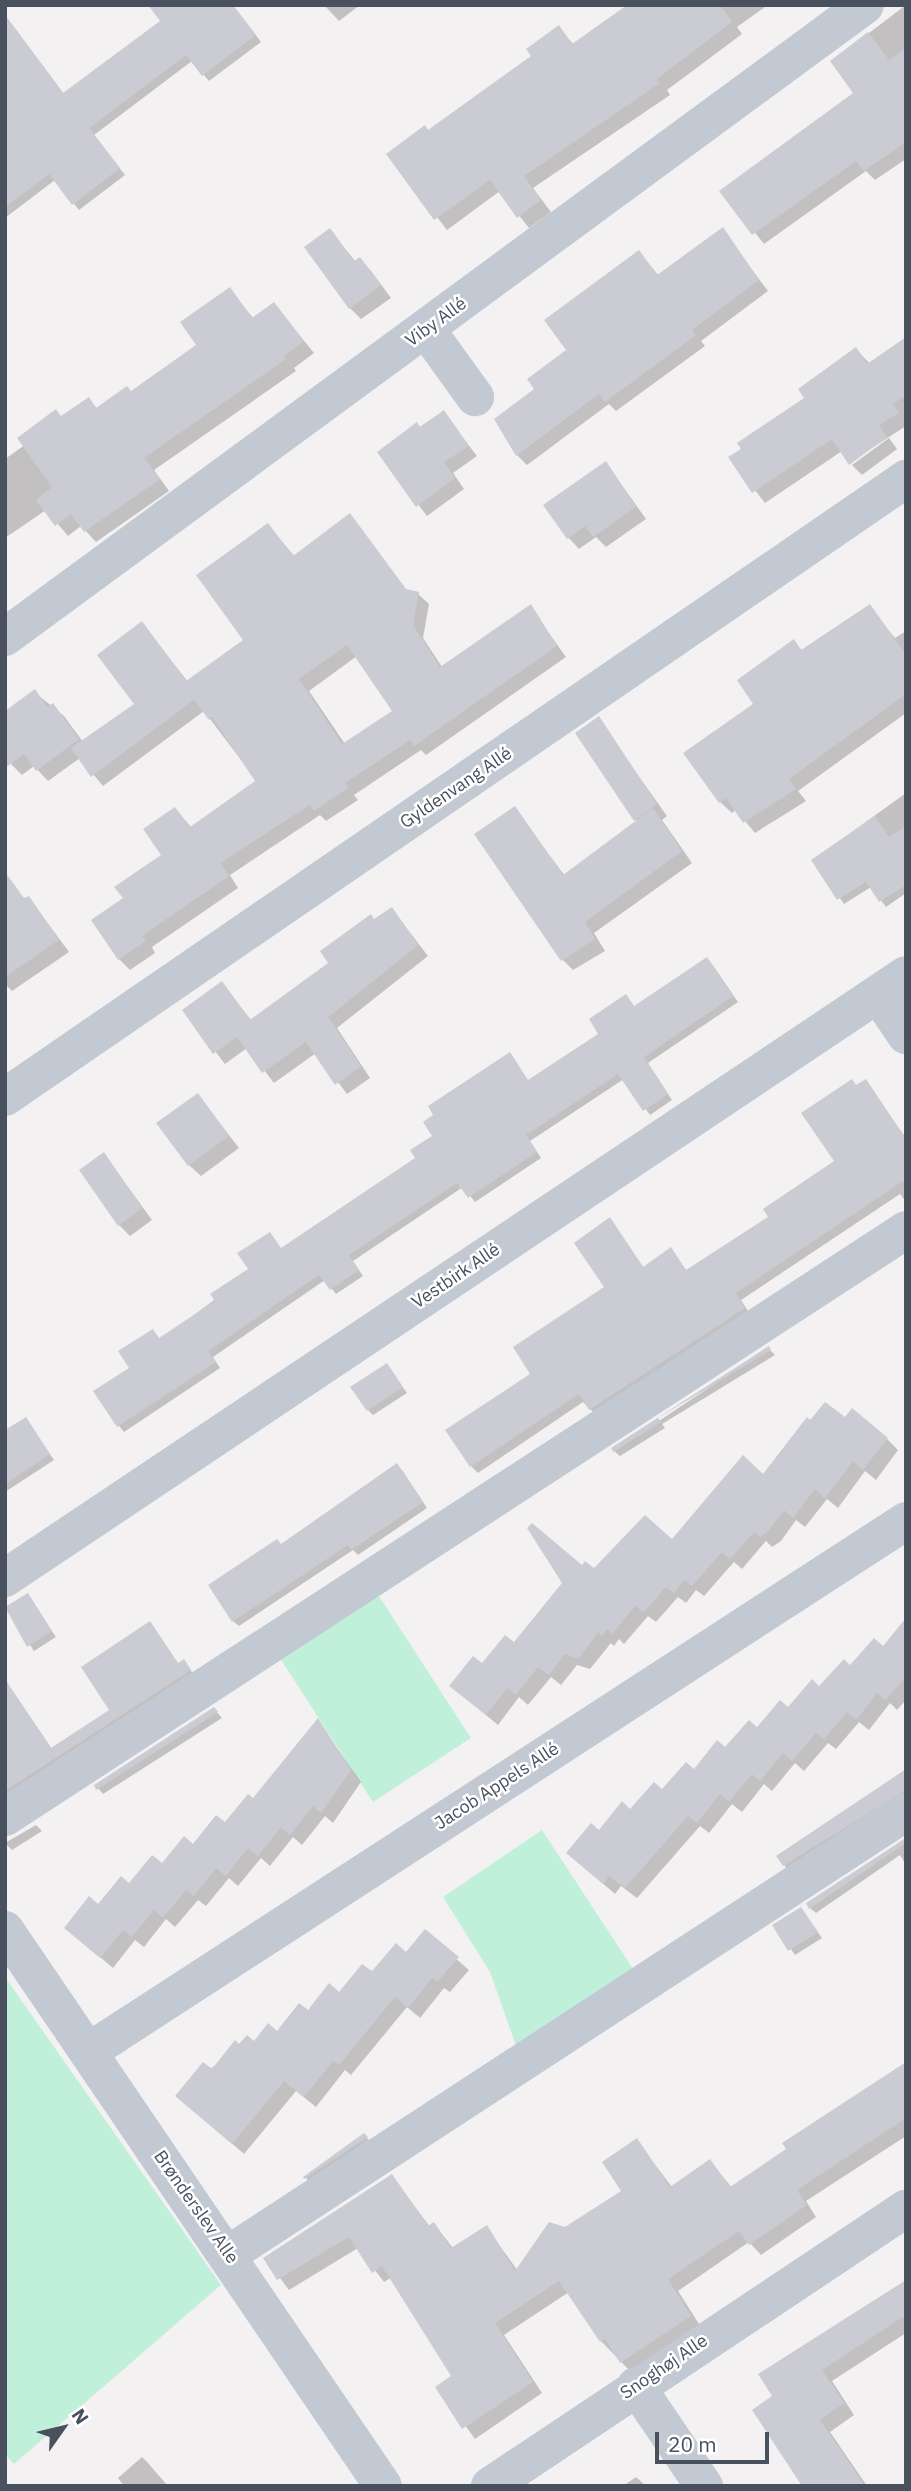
<!DOCTYPE html>
<meta charset="utf-8">
<style>
body{margin:0}
#map{position:relative;width:911px;height:2491px;overflow:hidden;background:#f3f1f1;font-family:"IBM Plex Sans",sans-serif}
div>[style]{position:absolute}
.green>*{inset:0;background:#c1f0da}
.shadow>*{inset:0;background:#0003}
.building>*{inset:0;background:#cbccd3}
.minor>*{height:38px;margin:-19px;padding:0 19px;transform-origin:19px;border-radius:19px;background:#c2c9d2}
span{translate:-50% -50%;white-space:nowrap;text-align:center;line-height:1.15;-webkit-text-stroke:5px #fff;paint-order:stroke}
.street-label{font-size:18px;color:#49515f}
.frame{position:absolute;inset:0;border:7px solid #49515f;pointer-events:none}
.north{position:absolute;left:28px;top:2393px;width:70px;height:70px;-webkit-text-stroke:5px #fff;paint-order:stroke;rotate:56deg;font-size:19px;font-weight:700;line-height:28px;text-align:center;color:#49515f}
.north::after{content:'';display:block;margin:auto;width:24px;height:32px;background:#49515f;clip-path:polygon(50% 0,100% 100%,50% 72%,0 100%)}
.scale{position:absolute;left:655px;top:2432px;width:114px;height:32px;box-sizing:border-box;border:4px solid #49515f;border-top:0;padding-left:9px;font-size:21px;line-height:24px;white-space:nowrap;color:#49515f;-webkit-text-stroke:5px #fff;paint-order:stroke}
</style>
<div id="map">
<div class="green">
<div style="clip-path:polygon(373px 1587px,471px 1738px,373px 1802px,276px 1652px)"></div>
<div style="clip-path:polygon(542px 1830px,639px 1978px,520px 2057px,490px 1972px,443px 1897px)"></div>
<div style="clip-path:polygon(5px 1977px,221px 2285px,14px 2464px,5px 2454px)"></div>
</div>
<div class="shadow">
<div style="clip-path:polygon(233px 5px,261px 42px,209px 81px,192px 61px,94px 135px,125px 175px,79px 210px,55px 180px,5px 218px,5px 15px,64px 94px)"></div>
<div style="clip-path:polygon(324px 5px,360px 5px,339px 21px)"></div>
<div style="clip-path:polygon(630px 5px,768px 5px,737px 27px,742px 34px,667px 90px,670px 95px,533px 188px,551px 212px,529px 228px,500px 191px,447px 230px,388px 154px,429px 132px,534px 57px,558px 27px,574px 45px)"></div>
<div style="clip-path:polygon(906px 5px,906px 159px,875px 180px,866px 171px,764px 244px,722px 191px,855px 94px,832px 61px)"></div>
<div style="clip-path:polygon(722px 230px,768px 291px,701px 341px,705px 346px,616px 411px,609px 404px,527px 465px,517px 455px,568px 350px,639px 252px,659px 276px)"></div>
<div style="clip-path:polygon(330px 231px,356px 262px,360px 259px,371px 271px,391px 298px,361px 319px,350px 308px)"></div>
<div style="clip-path:polygon(229px 289px,254px 319px,274px 304px,314px 353px,294px 368px,296px 371px,154px 470px,169px 491px,96px 542px,81px 526px,68px 536px,46px 510px,5px 538px,5px 459px,88px 400px,98px 409px,132px 393px,199px 345px)"></div>
<div style="clip-path:polygon(906px 339px,906px 426px,850px 462px,842px 451px,765px 503px,730px 458px,806px 398px,856px 349px,870px 364px)"></div>
<div style="clip-path:polygon(443px 412px,477px 456px,453px 473px,464px 489px,427px 516px,379px 453px)"></div>
<div style="clip-path:polygon(889px 438px,897px 449px,862px 475px,852px 465px)"></div>
<div style="clip-path:polygon(606px 463px,646px 519px,606px 547px,596px 537px,579px 549px,568px 537px)"></div>
<div style="clip-path:polygon(evenodd,350px 516px,408px 592px,418px 594px,429px 604px,423px 638px,442px 667px,530px 607px,566px 657px,426px 755px,421px 750px,354px 795px,358px 800px,326px 821px,320px 815px,230px 875px,238px 888px,152px 947px,155px 953px,130px 970px,119px 959px,125px 899px,163px 855px,175px 809px,192px 828px,257px 781px,204px 711px,103px 786px,80px 758px,48px 781px,34px 766px,22px 775px,11px 764px,34px 692px,64px 716px,83px 742px,136px 705px,142px 623px,188px 682px,245px 640px,268px 525px,295px 557px,350px 516px,357px 656px,394px 712px,345px 744px,309px 691px,357px 656px)"></div>
<div style="clip-path:polygon(869px 607px,895px 638px,906px 631px,906px 713px,798px 791px,806px 801px,755px 833px,736px 810px,732px 813px,720px 802px,755px 704px,793px 642px,803px 651px)"></div>
<div style="clip-path:polygon(598px 719px,667px 816px,662px 820px,692px 863px,594px 933px,605px 951px,573px 970px,562px 959px,514px 808px,565px 876px,637px 822px)"></div>
<div style="clip-path:polygon(906px 793px,906px 893px,886px 907px,871px 887px,844px 904px,813px 860px)"></div>
<div style="clip-path:polygon(29px 898px,69px 952px,12px 991px,5px 984px,5px 914px)"></div>
<div style="clip-path:polygon(392px 909px,428px 956px,337px 1028px,370px 1078px,347px 1094px,316px 1053px,274px 1083px,247px 1048px,225px 1064px,184px 1010px,222px 983px,251px 1020px,331px 964px)"></div>
<div style="clip-path:polygon(712px 964px,738px 1002px,648px 1063px,672px 1100px,650px 1115px,624px 1079px,530px 1141px,541px 1158px,475px 1202px,463px 1187px,353px 1261px,363px 1276px,336px 1294px,325px 1280px,213px 1357px,220px 1368px,124px 1432px,119px 1426px,96px 1391px,131px 1369px,160px 1340px,282px 1250px,600px 1035px,626px 996px,635px 1007px)"></div>
<div style="clip-path:polygon(865px 1081px,906px 1138px,906px 1202px,900px 1194px,741px 1300px,751px 1316px,597px 1416px,583px 1402px,478px 1473px,471px 1466px,532px 1374px,606px 1287px,610px 1220px,644px 1268px,670px 1249px,687px 1271px,771px 1218px,836px 1162px,857px 1087px)"></div>
<div style="clip-path:polygon(198px 1095px,239px 1148px,201px 1176px,189px 1165px)"></div>
<div style="clip-path:polygon(104px 1154px,152px 1220px,130px 1236px,119px 1225px)"></div>
<div style="clip-path:polygon(768px 1348px,775px 1355px,662px 1424px,665px 1428px,620px 1456px,614px 1451px)"></div>
<div style="clip-path:polygon(387px 1365px,407px 1393px,373px 1415px,368px 1410px)"></div>
<div style="clip-path:polygon(26px 1419px,54px 1460px,5px 1492px,5px 1432px)"></div>
<div style="clip-path:polygon(846px 1419px,887px 1439px,898px 1450px,876px 1480px,865px 1471px,838px 1508px,827px 1499px,805px 1527px,796px 1520px,781px 1541px,772px 1547px,766px 1541px,742px 1569px,734px 1562px,704px 1596px,696px 1590px,686px 1603px,678px 1597px,656px 1622px,648px 1616px,624px 1644px,619px 1639px,614px 1646px,611px 1643px,590px 1669px,577px 1665px,561px 1685px,551px 1677px,528px 1705px,519px 1697px,498px 1725px,451px 1686px,514px 1644px,582px 1567px,595px 1570px,672px 1541px,763px 1477px,811px 1423px)"></div>
<div style="clip-path:polygon(402px 1470px,427px 1508px,358px 1555px,353px 1550px,239px 1626px,233px 1621px,281px 1546px)"></div>
<div style="clip-path:polygon(27px 1595px,56px 1637px,34px 1651px,6px 1609px)"></div>
<div style="clip-path:polygon(906px 1620px,906px 1700px,897px 1710px,890px 1703px,869px 1730px,859px 1722px,836px 1749px,828px 1743px,804px 1771px,795px 1763px,772px 1791px,764px 1784px,742px 1812px,732px 1804px,709px 1833px,700px 1826px,637px 1898px,621px 1886px,615px 1894px,568px 1853px,883px 1648px)"></div>
<div style="clip-path:polygon(150px 1624px,179px 1665px,184px 1662px,195px 1676px,5px 1799px,5px 1715px,21px 1704px,52px 1749px,111px 1710px)"></div>
<div style="clip-path:polygon(214px 1709px,222px 1718px,103px 1794px,98px 1788px)"></div>
<div style="clip-path:polygon(318px 1721px,361px 1782px,333px 1823px,325px 1816px,302px 1845px,293px 1837px,270px 1866px,261px 1858px,238px 1886px,229px 1878px,206px 1906px,198px 1900px,175px 1927px,166px 1919px,144px 1947px,135px 1940px,113px 1968px,66px 1928px,225px 1825px,253px 1801px)"></div>
<div style="clip-path:polygon(906px 1778px,906px 1798px,789px 1871px,784px 1865px)"></div>
<div style="clip-path:polygon(36px 1825px,42px 1831px,12px 1850px,5px 1843px)"></div>
<div style="clip-path:polygon(906px 1838px,906px 1865px,900px 1855px,816px 1913px,810px 1908px,808px 1904px)"></div>
<div style="clip-path:polygon(801px 1909px,822px 1938px,795px 1955px,775px 1926px)"></div>
<div style="clip-path:polygon(425px 1932px,469px 1970px,450px 1992px,444px 1988px,420px 2018px,407px 2007px,351px 2075px,345px 2070px,316px 2107px,296px 2091px,244px 2154px,177px 2096px,239px 2046px,277px 2033px,407px 1954px)"></div>
<div style="clip-path:polygon(906px 2064px,906px 2136px,806px 2201px,816px 2217px,761px 2255px,749px 2242px,678px 2291px,701px 2327px,632px 2373px,601px 2341px,569px 2292px,504px 2335px,542px 2393px,475px 2439px,437px 2387px,453px 2376px,392px 2277px,384px 2282px,358px 2248px,289px 2290px,265px 2258px,392px 2176px,430px 2227px,434px 2224px,453px 2248px,486px 2227px,518px 2271px,565px 2229px,623px 2191px,637px 2141px,672px 2187px,710px 2161px,732px 2188px)"></div>
<div style="clip-path:polygon(364px 2135px,369px 2140px,311px 2183px,305px 2177px)"></div>
<div style="clip-path:polygon(906px 2292px,906px 2333px,832px 2381px,854px 2415px,830px 2432px,867px 2486px,807px 2486px,755px 2411px)"></div>
<div style="clip-path:polygon(142px 2457px,147px 2462px,168px 2486px,124px 2486px,118px 2478px)"></div>
<div style="clip-path:polygon(636px 2477px,646px 2486px,623px 2486px)"></div>
</div>
<div class="building">
<div style="clip-path:polygon(148px 5px,233px 5px,256px 35px,202px 76px,186px 55px,89px 128px,120px 168px,72px 205px,49px 174px,5px 207px,5px 15px,63px 93px,160px 21px)"></div>
<div style="clip-path:polygon(627px 5px,720px 5px,732px 22px,657px 79px,660px 83px,524px 176px,541px 200px,517px 218px,490px 180px,434px 220px,386px 154px,425px 125px,428px 130px,531px 56px,526px 49px,559px 25px,572px 44px)"></div>
<div style="clip-path:polygon(868px 32px,889px 60px,906px 48px,906px 142px,864px 171px,856px 161px,752px 235px,719px 191px,853px 93px,830px 61px)"></div>
<div style="clip-path:polygon(723px 227px,759px 280px,692px 330px,696px 335px,605px 402px,599px 394px,516px 456px,494px 419px,534px 389px,527px 379px,566px 350px,544px 320px,639px 250px,657px 275px)"></div>
<div style="clip-path:polygon(330px 228px,354px 261px,360px 257px,381px 285px,349px 309px,304px 247px)"></div>
<div style="clip-path:polygon(230px 287px,252px 318px,274px 302px,304px 341px,284px 356px,286px 359px,144px 458px,160px 479px,84px 532px,71px 514px,55px 526px,36px 500px,52px 487px,17px 438px,56px 409px,61px 416px,89px 397px,96px 408px,127px 386px,131px 391px,196px 345px,180px 322px)"></div>
<div style="clip-path:polygon(906px 337px,906px 395px,893px 404px,899px 413px,879px 425px,887px 437px,849px 465px,832px 439px,752px 493px,728px 457px,741px 449px,737px 443px,804px 398px,798px 389px,856px 347px,867px 364px)"></div>
<div style="clip-path:polygon(444px 410px,469px 446px,444px 462px,455px 478px,416px 507px,377px 452px,417px 422px,420px 427px)"></div>
<div style="clip-path:polygon(606px 461px,636px 507px,593px 537px,585px 526px,567px 539px,543px 505px)"></div>
<div style="clip-path:polygon(evenodd,350px 513px,406px 589px,419px 592px,413px 625px,440px 667px,531px 604px,557px 646px,414px 746px,410px 740px,345px 783px,348px 788px,314px 811px,310px 805px,220px 863px,229px 876px,142px 936px,146px 941px,118px 960px,91px 920px,123px 898px,114px 887px,161px 855px,143px 829px,175px 807px,190px 827px,255px 781px,212px 717px,209px 720px,194px 700px,91px 777px,71px 748px,134px 704px,97px 655px,142px 621px,186px 681px,243px 640px,196px 575px,268px 523px,293px 556px,350px 513px,347px 645px,392px 711px,342px 744px,299px 679px,347px 645px)"></div>
<div style="clip-path:polygon(870px 604px,906px 655px,906px 694px,789px 779px,796px 789px,743px 823px,726px 798px,719px 803px,683px 753px,753px 704px,737px 680px,794px 639px,801px 650px)"></div>
<div style="clip-path:polygon(35px 689px,47px 707px,53px 703px,79px 739px,36px 771px,24px 754px,5px 768px,5px 711px)"></div>
<div style="clip-path:polygon(599px 716px,657px 804px,634px 821px,575px 733px)"></div>
<div style="clip-path:polygon(515px 806px,563px 875px,653px 808px,682px 851px,585px 922px,595px 939px,561px 961px,474px 834px)"></div>
<div style="clip-path:polygon(875px 816px,889px 837px,906px 826px,906px 885px,879px 902px,866px 882px,837px 900px,811px 860px)"></div>
<div style="clip-path:polygon(5px 872px,24px 898px,29px 896px,59px 940px,5px 977px)"></div>
<div style="clip-path:polygon(392px 907px,418px 945px,328px 1017px,361px 1066px,335px 1085px,306px 1042px,262px 1073px,237px 1037px,213px 1054px,182px 1010px,222px 981px,250px 1020px,328px 963px,320px 951px,371px 914px,374px 919px)"></div>
<div style="clip-path:polygon(707px 957px,733px 996px,644px 1057px,668px 1094px,643px 1111px,618px 1074px,526px 1135px,537px 1152px,468px 1198px,457px 1183px,349px 1255px,359px 1270px,330px 1290px,319px 1275px,208px 1351px,216px 1362px,117px 1427px,93px 1391px,129px 1368px,118px 1351px,153px 1329px,159px 1338px,215px 1301px,210px 1294px,248px 1269px,237px 1253px,270px 1232px,281px 1248px,415px 1158px,410px 1150px,432px 1136px,423px 1122px,433px 1115px,428px 1106px,510px 1052px,528px 1080px,598px 1034px,589px 1019px,626px 994px,634px 1006px)"></div>
<div style="clip-path:polygon(852px 1079px,856px 1085px,866px 1079px,906px 1139px,906px 1179px,736px 1293px,745px 1308px,589px 1410px,580px 1395px,576px 1396px,470px 1467px,445px 1430px,530px 1374px,513px 1347px,604px 1287px,574px 1243px,610px 1217px,643px 1267px,671px 1247px,686px 1270px,768px 1217px,763px 1209px,834px 1161px,801px 1113px)"></div>
<div style="clip-path:polygon(198px 1093px,229px 1136px,188px 1166px,156px 1123px)"></div>
<div style="clip-path:polygon(104px 1152px,142px 1208px,118px 1226px,79px 1170px)"></div>
<div style="clip-path:polygon(769px 1346px,771px 1350px,658px 1418px,661px 1422px,613px 1452px,611px 1448px)"></div>
<div style="clip-path:polygon(387px 1363px,403px 1387px,367px 1411px,350px 1387px)"></div>
<div style="clip-path:polygon(825px 1402px,845px 1417px,852px 1408px,888px 1438px,863px 1470px,853px 1461px,825px 1498px,815px 1489px,793px 1518px,784px 1510px,769px 1530px,760px 1537px,754px 1532px,730px 1559px,722px 1552px,692px 1586px,684px 1580px,674px 1593px,666px 1587px,644px 1612px,635px 1606px,612px 1634px,607px 1629px,602px 1636px,598px 1633px,578px 1659px,565px 1654px,549px 1675px,538px 1667px,516px 1695px,507px 1688px,486px 1715px,449px 1686px,473px 1656px,482px 1663px,505px 1635px,514px 1642px,562px 1583px,527px 1528px,532px 1523px,582px 1565px,585px 1561px,594px 1568px,645px 1515px,672px 1539px,743px 1455px,763px 1474px,807px 1417px,810px 1420px)"></div>
<div style="clip-path:polygon(26px 1417px,50px 1454px,5px 1484px,5px 1430px)"></div>
<div style="clip-path:polygon(397px 1463px,423px 1502px,351px 1550px,348px 1545px,232px 1622px,208px 1585px,277px 1539px,281px 1544px)"></div>
<div style="clip-path:polygon(28px 1593px,52px 1631px,27px 1647px,5px 1607px)"></div>
<div style="clip-path:polygon(906px 1618px,906px 1677px,885px 1700px,877px 1693px,856px 1720px,847px 1712px,824px 1739px,816px 1733px,792px 1761px,783px 1753px,760px 1781px,752px 1774px,729px 1802px,720px 1794px,697px 1823px,688px 1816px,625px 1888px,609px 1876px,603px 1884px,566px 1853px,591px 1823px,599px 1830px,622px 1801px,630px 1809px,654px 1782px,662px 1789px,686px 1762px,694px 1769px,717px 1740px,725px 1747px,749px 1720px,757px 1727px,780px 1700px,788px 1707px,812px 1679px,819px 1686px,844px 1659px,850px 1665px,874px 1638px,883px 1646px)"></div>
<div style="clip-path:polygon(150px 1621px,178px 1663px,184px 1659px,191px 1670px,5px 1791px,5px 1679px,51px 1748px,109px 1710px,81px 1667px)"></div>
<div style="clip-path:polygon(214px 1707px,218px 1712px,96px 1790px,94px 1785px)"></div>
<div style="clip-path:polygon(318px 1718px,351px 1770px,321px 1813px,313px 1806px,290px 1835px,281px 1827px,258px 1856px,248px 1848px,226px 1876px,216px 1868px,194px 1896px,186px 1890px,163px 1918px,154px 1910px,132px 1937px,123px 1930px,100px 1958px,64px 1928px,89px 1896px,98px 1904px,121px 1876px,129px 1883px,152px 1855px,162px 1863px,184px 1836px,193px 1844px,216px 1815px,225px 1822px,248px 1794px,253px 1798px)"></div>
<div style="clip-path:polygon(906px 1769px,906px 1790px,783px 1866px,776px 1856px)"></div>
<div style="clip-path:polygon(906px 1838px,906px 1843px,809px 1909px,806px 1903px)"></div>
<div style="clip-path:polygon(801px 1907px,818px 1932px,788px 1951px,772px 1925px)"></div>
<div style="clip-path:polygon(425px 1929px,459px 1957px,437px 1982px,432px 1978px,408px 2008px,395px 1997px,339px 2065px,333px 2061px,304px 2097px,284px 2081px,232px 2144px,175px 2096px,203px 2062px,212px 2069px,235px 2040px,239px 2044px,247px 2035px,254px 2041px,268px 2023px,277px 2031px,299px 2003px,308px 2010px,329px 1983px,339px 1992px,362px 1964px,372px 1971px,396px 1943px,406px 1952px)"></div>
<div style="clip-path:polygon(906px 2062px,906px 2118px,797px 2190px,807px 2205px,749px 2245px,739px 2231px,668px 2279px,691px 2316px,620px 2363px,605px 2339px,600px 2342px,559px 2281px,495px 2323px,533px 2382px,462px 2429px,435px 2387px,451px 2376px,382px 2266px,372px 2273px,349px 2237px,277px 2280px,263px 2258px,392px 2174px,428px 2226px,434px 2222px,451px 2248px,487px 2225px,515px 2271px,549px 2222px,565px 2227px,621px 2191px,602px 2162px,637px 2138px,670px 2187px,710px 2159px,730px 2187px,786px 2149px,782px 2143px)"></div>
<div style="clip-path:polygon(364px 2133px,368px 2137px,304px 2179px,303px 2177px)"></div>
<div style="clip-path:polygon(906px 2280px,906px 2315px,822px 2370px,844px 2403px,820px 2420px,865px 2486px,802px 2486px,752px 2410px,772px 2396px,758px 2374px)"></div>
</div>
<div class="minor">
<div style="left:426px;top:329px;width:84px;rotate:54.2deg"></div>
<div style="left:5px;top:637px;width:1067px;rotate:-36.31deg"></div>
<div style="left:878px;top:994px;width:50px;rotate:55.7deg"></div>
<div style="left:5px;top:1097px;width:1093px;rotate:-34.45deg"></div>
<div style="left:5px;top:1578px;width:1084px;rotate:-33.79deg"></div>
<div style="left:5px;top:1817px;width:1075px;rotate:-33.08deg"></div>
<div style="left:5px;top:1930px;width:672px;rotate:55.79deg"></div>
<div style="left:88px;top:2052px;width:975px;rotate:-32.99deg"></div>
<div style="left:229px;top:2254px;width:809px;rotate:-33.14deg"></div>
<div style="left:636px;top:2386px;width:121px;rotate:55.8deg"></div>
<div style="left:490px;top:2486px;width:500px;rotate:-33.7deg"></div>
</div>
<div class="street-label">
<span style="left:436px;top:322px;rotate:-36deg">Viby Allé</span>
<span style="left:456px;top:788px;rotate:-34deg">Gyldenvang Allé</span>
<span style="left:456px;top:1276px;rotate:-34deg">Vestbirk Allé</span>
<span style="left:497px;top:1786px;rotate:-33deg">Jacob Appels Allé</span>
<span style="left:196px;top:2207px;rotate:55deg">Brønderslev Alle</span>
<span style="left:664px;top:2367px;rotate:-34deg">Snoghøj Alle</span>
</div>
<div class="frame"></div>
<div class="north">N</div>
<div class="scale">20 m</div>
</div>
